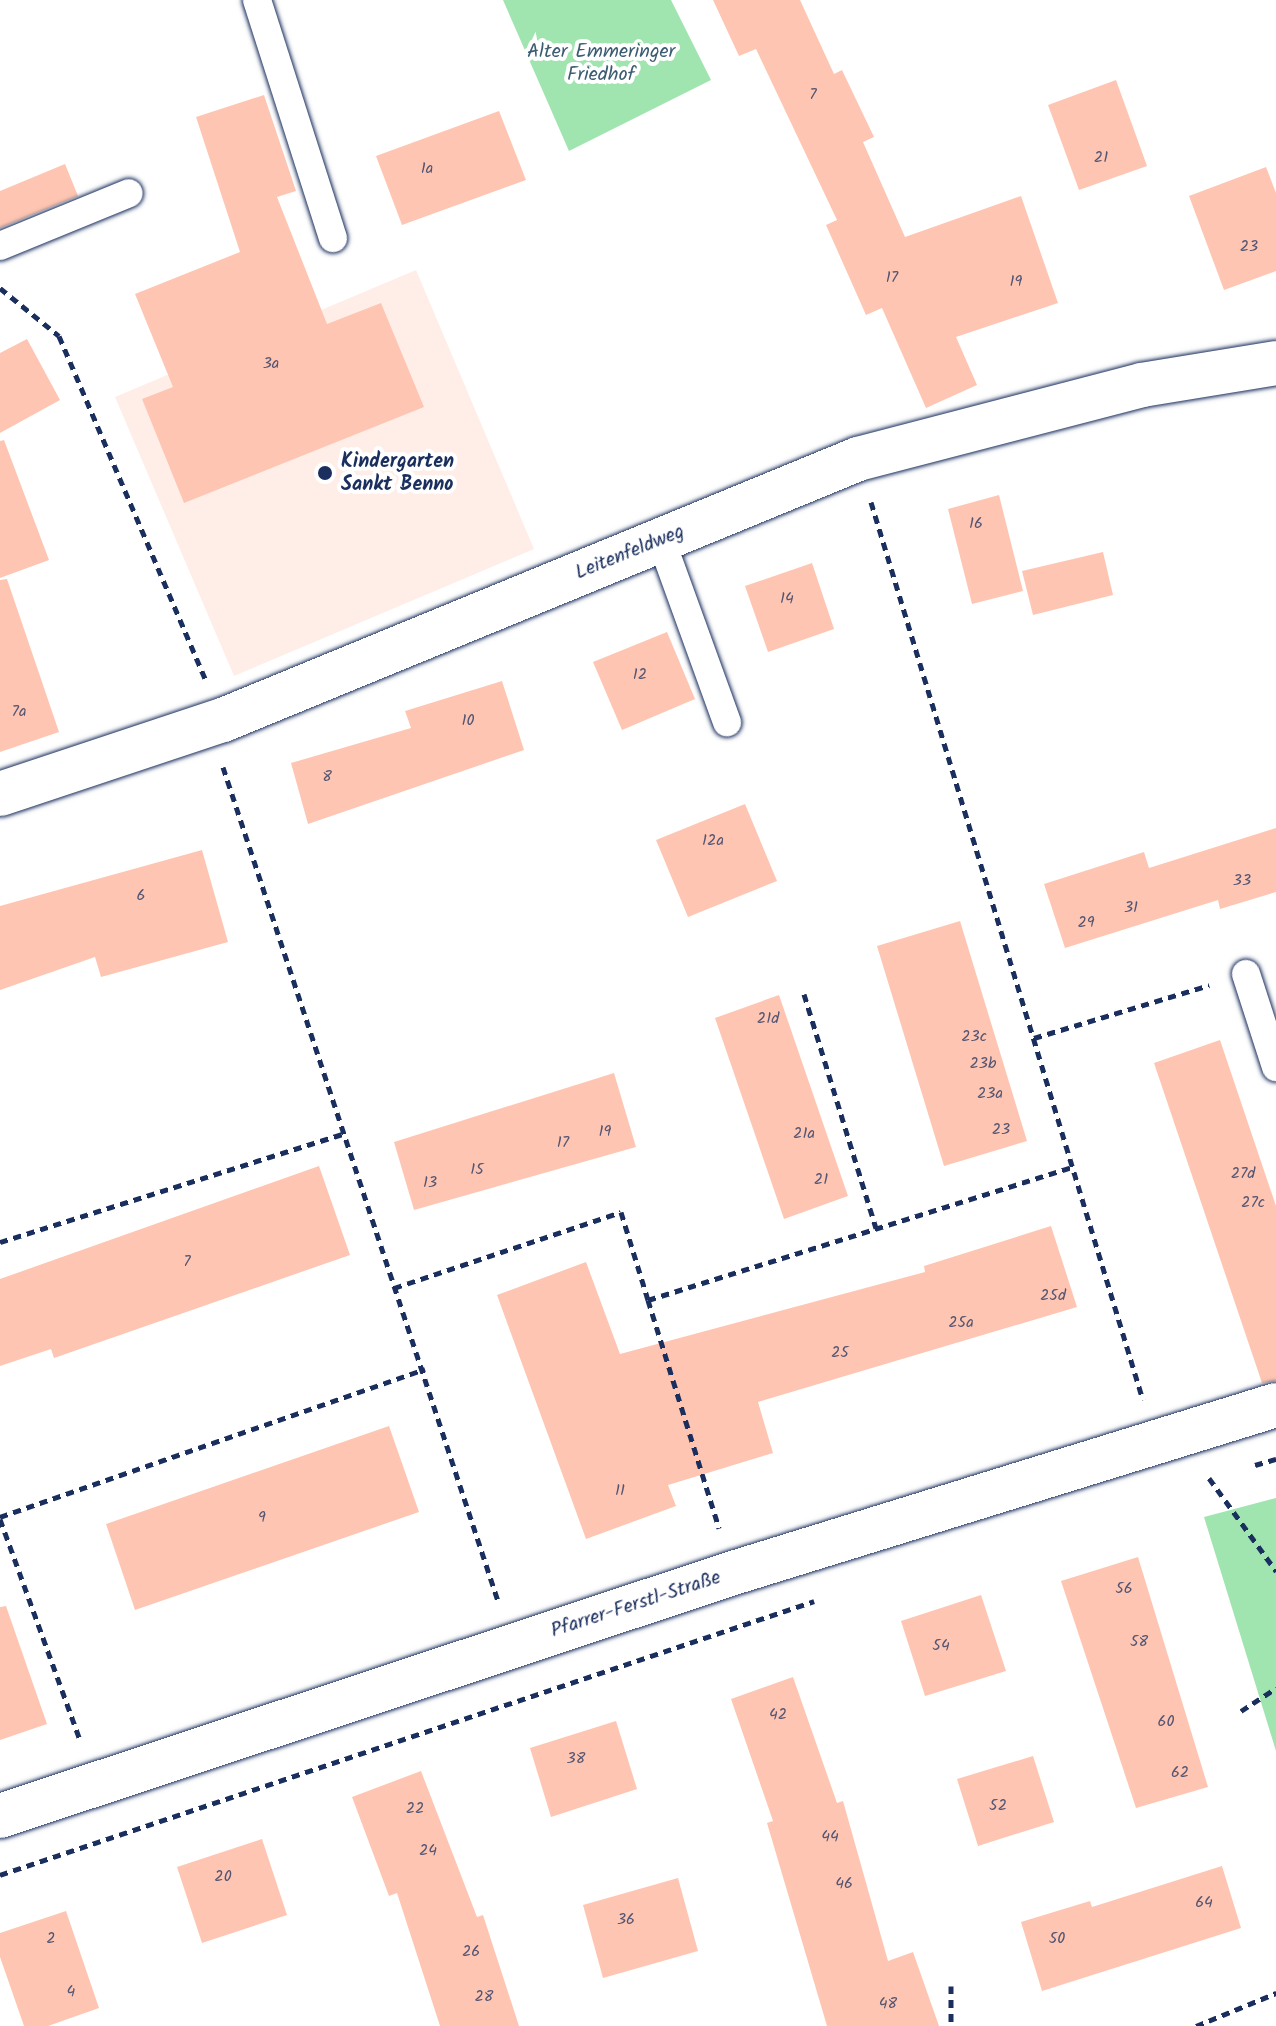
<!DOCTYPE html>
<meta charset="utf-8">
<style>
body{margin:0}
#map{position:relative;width:1276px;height:2026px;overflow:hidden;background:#fff;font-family:Kalam,sans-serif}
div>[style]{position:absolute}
.built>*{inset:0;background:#ffeee8}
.green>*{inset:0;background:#a0e4af}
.building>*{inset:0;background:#fec6b2}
.path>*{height:5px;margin-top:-2.5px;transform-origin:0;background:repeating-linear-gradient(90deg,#1b2f5e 0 8px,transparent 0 14px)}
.roads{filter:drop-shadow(0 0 2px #1b2f5e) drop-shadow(0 0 2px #1b2f5e)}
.service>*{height:28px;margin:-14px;padding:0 14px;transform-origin:14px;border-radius:14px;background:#fff}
.minor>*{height:44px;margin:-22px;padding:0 22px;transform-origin:22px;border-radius:22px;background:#fff}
.dots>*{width:22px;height:22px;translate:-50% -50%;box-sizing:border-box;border:4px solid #fff;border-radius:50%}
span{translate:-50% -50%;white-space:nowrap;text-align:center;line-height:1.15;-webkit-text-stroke:8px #fff;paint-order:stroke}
.number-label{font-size:16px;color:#545573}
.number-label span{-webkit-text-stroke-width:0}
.park-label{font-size:20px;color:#3c5c72}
.poi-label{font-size:20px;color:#1b2f5e;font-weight:700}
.left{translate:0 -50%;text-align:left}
.street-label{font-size:20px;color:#1b2f5e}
</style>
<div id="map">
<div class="built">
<div style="clip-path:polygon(416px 270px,534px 549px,234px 676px,115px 397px)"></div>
</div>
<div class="green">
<div style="clip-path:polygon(503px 0,671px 0,711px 80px,569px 151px)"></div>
<div style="clip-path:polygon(1276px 1498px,1276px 1751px,1204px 1517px)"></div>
</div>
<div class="building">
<div style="clip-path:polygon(713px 0,800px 0,834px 74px,842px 70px,874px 137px,863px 142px,905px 237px,1021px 196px,1058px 303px,956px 337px,977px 385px,926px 408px,882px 308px,866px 315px,826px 225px,837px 220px,756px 49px,739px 56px)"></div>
<div style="clip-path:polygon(1116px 80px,1147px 166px,1079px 190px,1048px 105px)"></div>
<div style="clip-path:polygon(264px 95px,296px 191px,277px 197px,327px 324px,381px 303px,424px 407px,184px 503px,142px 399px,173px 387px,135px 294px,240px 252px,196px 117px)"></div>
<div style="clip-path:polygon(499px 111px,526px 180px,402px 225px,376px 156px)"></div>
<div style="clip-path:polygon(65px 164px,78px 196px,0 228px,0 191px)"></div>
<div style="clip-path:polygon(1266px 167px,1276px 193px,1276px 271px,1224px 290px,1189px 196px)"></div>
<div style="clip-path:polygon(27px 339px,60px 400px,0 433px,0 353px)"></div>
<div style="clip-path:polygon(4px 440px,49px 560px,0 578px,0 441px)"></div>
<div style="clip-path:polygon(999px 495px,1023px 591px,972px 604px,948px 509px)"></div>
<div style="clip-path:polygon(1103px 552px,1113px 595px,1033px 615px,1022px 571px)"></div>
<div style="clip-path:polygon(812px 563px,834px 629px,768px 652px,745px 586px)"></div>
<div style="clip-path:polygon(7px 579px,59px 732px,0 752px,0 580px)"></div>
<div style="clip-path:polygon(667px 632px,695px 699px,622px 730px,593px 662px)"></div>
<div style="clip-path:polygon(502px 681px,524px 750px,308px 824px,291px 763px,411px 728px,405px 711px)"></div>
<div style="clip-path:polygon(745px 804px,777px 881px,688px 917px,656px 840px)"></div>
<div style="clip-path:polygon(1276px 828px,1276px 892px,1220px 909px,1218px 900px,1065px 948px,1044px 884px,1144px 852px,1149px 868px)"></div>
<div style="clip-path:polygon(202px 850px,228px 942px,101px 977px,95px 957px,0 990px,0 906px)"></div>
<div style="clip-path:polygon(960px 921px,1027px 1141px,944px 1166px,877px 946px)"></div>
<div style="clip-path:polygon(779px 995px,848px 1196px,784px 1219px,715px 1018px)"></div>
<div style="clip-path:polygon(1220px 1040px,1276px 1206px,1276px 1381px,1262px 1383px,1154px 1063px)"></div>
<div style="clip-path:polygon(614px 1073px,636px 1147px,414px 1210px,394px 1142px)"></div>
<div style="clip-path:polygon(319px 1166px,350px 1255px,54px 1358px,51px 1349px,0 1366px,0 1279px)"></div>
<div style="clip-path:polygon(1051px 1226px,1077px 1307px,758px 1402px,773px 1453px,668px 1485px,676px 1506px,586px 1539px,497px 1295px,586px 1262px,620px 1354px,925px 1272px,924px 1266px)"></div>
<div style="clip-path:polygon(389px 1426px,419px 1512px,135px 1610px,106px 1524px)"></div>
<div style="clip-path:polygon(1138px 1557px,1208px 1787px,1136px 1808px,1061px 1581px)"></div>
<div style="clip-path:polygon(981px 1595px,1006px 1671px,925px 1696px,901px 1621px)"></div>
<div style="clip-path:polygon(6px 1606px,47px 1724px,0 1740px,0 1607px)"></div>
<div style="clip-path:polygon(793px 1677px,837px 1803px,843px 1801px,888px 1961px,913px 1952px,939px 2026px,827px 2026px,767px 1823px,773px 1821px,731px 1699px)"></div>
<div style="clip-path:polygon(616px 1721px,637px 1789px,551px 1817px,530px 1748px)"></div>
<div style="clip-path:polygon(1033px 1756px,1054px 1822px,978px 1846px,957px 1779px)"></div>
<div style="clip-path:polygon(421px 1771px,477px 1917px,483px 1915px,519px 2026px,440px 2026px,397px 1893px,389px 1896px,352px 1797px)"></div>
<div style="clip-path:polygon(262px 1839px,287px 1915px,202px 1943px,177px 1867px)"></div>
<div style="clip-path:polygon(1222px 1866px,1241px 1928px,1042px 1991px,1021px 1922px,1090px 1901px,1092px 1907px)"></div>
<div style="clip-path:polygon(678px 1878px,698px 1951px,603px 1978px,583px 1905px)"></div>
<div style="clip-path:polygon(66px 1911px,99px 2008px,48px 2026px,24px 2026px,0 1957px,0 1933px)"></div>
</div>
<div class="path">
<div style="left:0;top:288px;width:76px;rotate:39.1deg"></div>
<div style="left:59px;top:336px;width:372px;rotate:66.9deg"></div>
<div style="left:871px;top:502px;width:938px;rotate:73.15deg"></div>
<div style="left:223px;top:767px;width:878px;rotate:71.75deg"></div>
<div style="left:804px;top:994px;width:245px;rotate:72.9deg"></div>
<div style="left:1034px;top:1038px;width:183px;rotate:-16.8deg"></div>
<div style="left:0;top:1242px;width:360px;rotate:-17.5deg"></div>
<div style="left:394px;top:1288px;width:239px;rotate:-18.5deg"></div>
<div style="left:621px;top:1212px;width:92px;rotate:72.9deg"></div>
<div style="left:648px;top:1300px;width:445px;rotate:-17.4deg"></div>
<div style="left:648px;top:1300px;width:239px;rotate:72.7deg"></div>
<div style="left:1255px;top:1465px;width:22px;rotate:-16deg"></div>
<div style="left:1209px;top:1478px;width:115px;rotate:54.2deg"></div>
<div style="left:0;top:1517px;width:450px;rotate:-19.2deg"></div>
<div style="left:0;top:1519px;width:235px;rotate:70.1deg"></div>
<div style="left:1241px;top:1711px;width:42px;rotate:-33.3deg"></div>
<div style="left:0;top:1875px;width:859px;rotate:-18.6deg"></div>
<div style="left:951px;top:1986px;width:40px;rotate:90deg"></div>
<div style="left:1196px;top:2026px;width:87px;rotate:-22.4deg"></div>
</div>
<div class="roads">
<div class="service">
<div style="left:257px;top:0;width:250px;rotate:72.3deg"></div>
<div style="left:0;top:246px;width:139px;rotate:-22.3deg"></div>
<div style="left:661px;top:540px;width:194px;rotate:70.1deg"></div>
<div style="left:1246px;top:974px;width:98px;rotate:72.1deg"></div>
</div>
<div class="minor">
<div style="left:0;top:794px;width:235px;rotate:-18.4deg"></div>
<div style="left:223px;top:720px;width:687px;rotate:-22.34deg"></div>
<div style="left:858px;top:459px;width:293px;rotate:-14.6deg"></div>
<div style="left:1142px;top:385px;width:136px;rotate:-9.3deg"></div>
<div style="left:0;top:1816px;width:772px;rotate:-18.34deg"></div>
<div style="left:733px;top:1573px;width:568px;rotate:-17.19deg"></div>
</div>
</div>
<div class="dots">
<div style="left:325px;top:473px;background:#1b2f5e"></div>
</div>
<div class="number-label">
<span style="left:813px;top:95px">7</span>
<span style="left:1101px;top:158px">21</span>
<span style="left:427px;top:169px">1a</span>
<span style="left:1249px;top:247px">23</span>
<span style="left:892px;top:278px">17</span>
<span style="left:1016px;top:282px">19</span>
<span style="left:271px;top:364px">3a</span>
<span style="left:976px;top:524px">16</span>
<span style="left:787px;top:599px">14</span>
<span style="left:640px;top:675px">12</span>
<span style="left:19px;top:712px">7a</span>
<span style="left:468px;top:721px">10</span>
<span style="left:327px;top:777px">8</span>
<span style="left:713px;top:841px">12a</span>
<span style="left:1242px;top:881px">33</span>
<span style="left:141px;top:896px">6</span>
<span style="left:1131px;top:908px">31</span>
<span style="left:1086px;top:923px">29</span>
<span style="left:768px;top:1019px">21d</span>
<span style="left:974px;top:1037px">23c</span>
<span style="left:983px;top:1064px">23b</span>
<span style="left:990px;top:1094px">23a</span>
<span style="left:1001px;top:1130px">23</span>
<span style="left:605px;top:1132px">19</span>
<span style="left:804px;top:1134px">21a</span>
<span style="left:563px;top:1143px">17</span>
<span style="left:477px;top:1170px">15</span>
<span style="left:1243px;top:1174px">27d</span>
<span style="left:821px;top:1180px">21</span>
<span style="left:430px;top:1183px">13</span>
<span style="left:1253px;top:1203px">27c</span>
<span style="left:187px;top:1262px">7</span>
<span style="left:1053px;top:1296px">25d</span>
<span style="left:961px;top:1323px">25a</span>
<span style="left:840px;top:1353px">25</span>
<span style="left:620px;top:1491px">11</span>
<span style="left:262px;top:1518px">9</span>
<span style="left:1124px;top:1589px">56</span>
<span style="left:1139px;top:1642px">58</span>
<span style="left:941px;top:1646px">54</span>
<span style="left:778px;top:1715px">42</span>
<span style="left:1166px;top:1722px">60</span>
<span style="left:576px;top:1759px">38</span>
<span style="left:1180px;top:1773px">62</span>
<span style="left:998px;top:1806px">52</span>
<span style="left:415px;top:1809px">22</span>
<span style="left:830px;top:1837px">44</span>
<span style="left:428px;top:1851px">24</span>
<span style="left:223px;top:1877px">20</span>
<span style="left:844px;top:1884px">46</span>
<span style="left:1204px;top:1903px">64</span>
<span style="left:626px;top:1920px">36</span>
<span style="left:51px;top:1939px">2</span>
<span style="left:1057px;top:1939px">50</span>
<span style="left:471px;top:1952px">26</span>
<span style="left:71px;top:1992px">4</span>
<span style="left:484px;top:1997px">28</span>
<span style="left:888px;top:2004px">48</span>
</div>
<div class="park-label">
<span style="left:601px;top:64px">Alter Emmeringer<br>Friedhof</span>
</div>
<div class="poi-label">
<span class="left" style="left:341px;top:474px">Kindergarten<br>Sankt Benno</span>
</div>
<div class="street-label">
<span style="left:630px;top:553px;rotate:-22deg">Leitenfeldweg</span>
<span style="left:636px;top:1605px;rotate:-18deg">Pfarrer-Ferstl-Straße</span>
</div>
</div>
